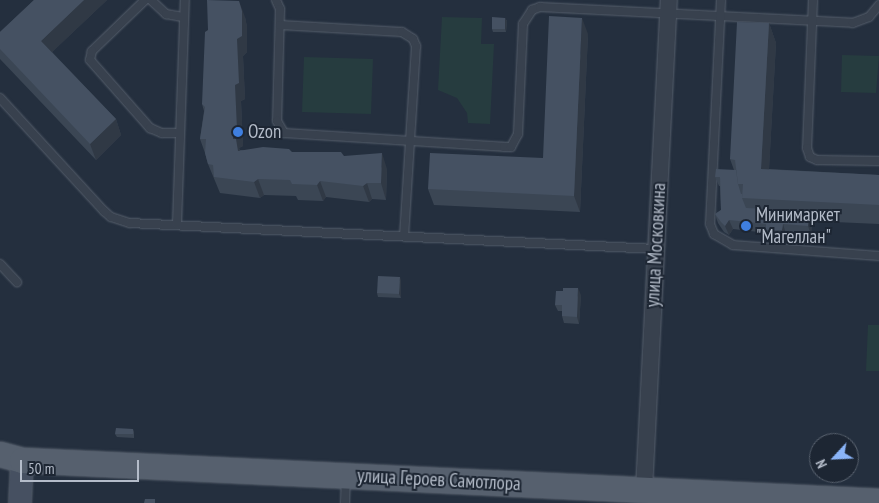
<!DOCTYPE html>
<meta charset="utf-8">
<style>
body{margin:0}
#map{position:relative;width:879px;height:503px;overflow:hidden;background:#242f3e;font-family:"PT Sans Narrow",sans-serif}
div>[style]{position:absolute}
.green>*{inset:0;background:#263c3f}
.roads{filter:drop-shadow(0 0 1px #565f6c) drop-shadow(0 0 1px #565f6c)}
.service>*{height:8px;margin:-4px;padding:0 4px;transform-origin:4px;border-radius:4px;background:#38414e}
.minor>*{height:16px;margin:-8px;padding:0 8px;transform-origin:8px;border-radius:8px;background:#38414e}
.secondary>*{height:22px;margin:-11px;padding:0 11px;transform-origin:11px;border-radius:11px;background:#465061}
.primary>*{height:25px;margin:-12.5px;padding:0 12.5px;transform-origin:12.5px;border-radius:12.5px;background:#56606e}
.wall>*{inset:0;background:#3b4654}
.shaded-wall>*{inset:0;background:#303945}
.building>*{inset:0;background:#455162}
.dots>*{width:14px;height:14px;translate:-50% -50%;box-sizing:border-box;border:2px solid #1d2633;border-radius:50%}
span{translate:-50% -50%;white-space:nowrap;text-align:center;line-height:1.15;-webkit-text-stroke:4px #1d2633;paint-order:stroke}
.poi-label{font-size:19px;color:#b4bcc9}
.left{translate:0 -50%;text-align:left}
.street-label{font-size:19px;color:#b4bcc9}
.north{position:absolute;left:809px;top:433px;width:50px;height:50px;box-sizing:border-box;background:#1d2633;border:1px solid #59626f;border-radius:50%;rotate:245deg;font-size:14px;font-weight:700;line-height:20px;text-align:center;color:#b4bcc9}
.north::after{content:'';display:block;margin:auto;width:18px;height:22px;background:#8ab4f8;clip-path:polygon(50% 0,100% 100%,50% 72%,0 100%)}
.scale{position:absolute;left:20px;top:460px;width:119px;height:22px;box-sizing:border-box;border:2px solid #b4bcc9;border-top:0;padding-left:6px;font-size:15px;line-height:18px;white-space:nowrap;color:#b4bcc9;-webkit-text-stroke:4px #1d2633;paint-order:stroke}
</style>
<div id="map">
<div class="green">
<div style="clip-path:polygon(442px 17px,482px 18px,481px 44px,494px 44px,490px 124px,468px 123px,467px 113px,457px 98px,438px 90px)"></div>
<div style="clip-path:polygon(842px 55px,879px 56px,876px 93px,841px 92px)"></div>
<div style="clip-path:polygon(304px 57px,373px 59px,371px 114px,302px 112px)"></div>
<div style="clip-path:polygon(868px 325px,879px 325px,879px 371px,866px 371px)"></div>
</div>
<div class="roads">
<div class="service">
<div style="left:145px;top:0;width:74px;rotate:136.1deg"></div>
<div style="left:92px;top:51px;width:9px;rotate:103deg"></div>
<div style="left:90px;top:60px;width:91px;rotate:48.6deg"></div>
<div style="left:150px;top:128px;width:13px;rotate:23deg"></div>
<div style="left:162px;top:133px;width:18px"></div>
<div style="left:151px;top:0;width:21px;rotate:43deg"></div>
<div style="left:166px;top:14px;width:17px;rotate:10deg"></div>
<div style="left:276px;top:0;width:10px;rotate:66deg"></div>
<div style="left:280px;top:9px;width:112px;rotate:91.5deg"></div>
<div style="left:277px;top:121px;width:14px;rotate:60deg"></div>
<div style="left:284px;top:133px;width:220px;rotate:3.6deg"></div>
<div style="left:504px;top:147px;width:7px"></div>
<div style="left:511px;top:147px;width:15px;rotate:-62deg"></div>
<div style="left:518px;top:134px;width:110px;rotate:-87.4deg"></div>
<div style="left:523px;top:24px;width:17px;rotate:-57deg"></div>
<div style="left:532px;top:10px;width:9px;rotate:-21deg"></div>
<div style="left:540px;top:7px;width:313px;rotate:2.9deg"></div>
<div style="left:853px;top:23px;width:17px;rotate:-21deg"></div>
<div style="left:869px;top:17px;width:16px;rotate:-50deg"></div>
<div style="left:721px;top:0;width:224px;rotate:92.8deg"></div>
<div style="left:710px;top:224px;width:11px;rotate:68deg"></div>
<div style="left:714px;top:234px;width:22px;rotate:30deg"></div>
<div style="left:733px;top:245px;width:146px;rotate:4.3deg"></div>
<div style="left:813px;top:0;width:148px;rotate:92.3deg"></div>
<div style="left:807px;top:148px;width:9px;rotate:72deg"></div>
<div style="left:810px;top:157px;width:8px;rotate:23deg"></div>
<div style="left:817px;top:160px;width:62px;rotate:0.9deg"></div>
<div style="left:280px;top:25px;width:122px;rotate:3.3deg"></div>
<div style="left:402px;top:32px;width:13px;rotate:32deg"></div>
<div style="left:413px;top:39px;width:8px;rotate:67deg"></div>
<div style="left:416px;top:46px;width:190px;rotate:93.6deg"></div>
<div style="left:0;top:98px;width:154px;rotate:47.4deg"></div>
<div style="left:104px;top:211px;width:9px;rotate:41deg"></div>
<div style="left:111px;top:217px;width:20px;rotate:18deg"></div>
<div style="left:130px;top:223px;width:527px;rotate:2.83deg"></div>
<div style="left:177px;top:224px;width:224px;rotate:-88deg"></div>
<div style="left:0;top:264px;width:25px;rotate:47deg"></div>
<div style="left:345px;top:503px;width:23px;rotate:-88deg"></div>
</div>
<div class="minor">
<div style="left:644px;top:490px;width:491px;rotate:-87.1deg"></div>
</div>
<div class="secondary">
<div style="left:20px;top:503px;width:43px;rotate:-87.3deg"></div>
</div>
<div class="primary">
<div style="left:0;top:454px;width:23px;rotate:15deg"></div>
<div style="left:22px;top:460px;width:858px;rotate:2.74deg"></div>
</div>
</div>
<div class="wall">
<div style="clip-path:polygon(34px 0,107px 0,52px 52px,116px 119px,121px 135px,96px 160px,0 59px,0 32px)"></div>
<div style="clip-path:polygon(245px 17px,247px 27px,247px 52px,243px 56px,245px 99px,241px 101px,243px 146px,239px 148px,240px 150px,292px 152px,344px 156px,387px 169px,386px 200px,372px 199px,369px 202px,326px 197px,323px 201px,298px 200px,296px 196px,264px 195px,260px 198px,220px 193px,208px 164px,205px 153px,200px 139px,204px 111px,202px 104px)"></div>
<div style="clip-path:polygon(505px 18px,507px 21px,506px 32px,493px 32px,492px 29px)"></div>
<div style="clip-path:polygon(769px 23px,776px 43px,769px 169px,879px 175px,879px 224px,812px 221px,811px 235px,786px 234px,786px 240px,770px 239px,767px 233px,733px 229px,729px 235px,724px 232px,718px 223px,715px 214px,721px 210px,720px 186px,719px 186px,715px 177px,734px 170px,730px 159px)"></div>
<div style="clip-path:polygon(588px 34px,580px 212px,434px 205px,428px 189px,543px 158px)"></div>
<div style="clip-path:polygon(401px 280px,401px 298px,378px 297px,377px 293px)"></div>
<div style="clip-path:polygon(581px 295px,579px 324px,564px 323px,562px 316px,562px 311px,558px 311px,555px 305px)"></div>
<div style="clip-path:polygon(133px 429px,134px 432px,134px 438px,117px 437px,115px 434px)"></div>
</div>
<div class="shaded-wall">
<div style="clip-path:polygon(84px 0,107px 0,47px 57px,41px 41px)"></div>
<div style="clip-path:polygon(239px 1px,245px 17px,247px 27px,247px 52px,243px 56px,245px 99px,241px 101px,243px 146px,239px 148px,242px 155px,244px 167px,233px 139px,237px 39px)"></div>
<div style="clip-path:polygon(505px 18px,507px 21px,506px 32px,505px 29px)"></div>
<div style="clip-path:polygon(582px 18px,588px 34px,580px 212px,574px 196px)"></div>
<div style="clip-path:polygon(769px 23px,776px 43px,768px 188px,761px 169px)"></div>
<div style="clip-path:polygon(116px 119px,121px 135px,96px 160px,90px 144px)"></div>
<div style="clip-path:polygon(382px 153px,387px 169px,386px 200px,381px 183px)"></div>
<div style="clip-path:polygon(258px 179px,264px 195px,260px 198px,254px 182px)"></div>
<div style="clip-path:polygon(320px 181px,326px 197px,323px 201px,317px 185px)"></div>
<div style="clip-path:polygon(367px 183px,372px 199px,369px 202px,363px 186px)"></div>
<div style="clip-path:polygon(809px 211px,812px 221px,811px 235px,808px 226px)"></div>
<div style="clip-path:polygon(729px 220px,733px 229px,729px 235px,725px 226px)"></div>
<div style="clip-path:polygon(783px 224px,786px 234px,786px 240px,782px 230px)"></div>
<div style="clip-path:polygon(400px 277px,401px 280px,401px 298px,399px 294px)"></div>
<div style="clip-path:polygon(578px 288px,581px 295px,579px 324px,577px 317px)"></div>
</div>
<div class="building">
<div style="clip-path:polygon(34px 0,84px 0,41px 41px,116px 119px,90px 144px,0 49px,0 32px)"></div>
<div style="clip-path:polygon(207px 0,239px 1px,242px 11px,242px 36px,237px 39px,239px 83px,235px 85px,237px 129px,233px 132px,233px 139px,236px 139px,238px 151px,263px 147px,289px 149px,292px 152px,341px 152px,344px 156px,382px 153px,381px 183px,367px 183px,363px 186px,320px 181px,317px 185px,292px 184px,290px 180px,258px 179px,254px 182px,214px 177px,213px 165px,208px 164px,205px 153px,206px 139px,200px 139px,205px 107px,202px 104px,205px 32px,208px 30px)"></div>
<div style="clip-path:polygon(549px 16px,582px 18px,574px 196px,428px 189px,430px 153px,543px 158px)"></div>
<div style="clip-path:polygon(492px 17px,505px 18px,505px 29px,492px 29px)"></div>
<div style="clip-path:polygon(737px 22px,769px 23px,761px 169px,879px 175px,879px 205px,742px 198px,743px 184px,738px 184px,735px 160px,730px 159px)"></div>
<div style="clip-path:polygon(716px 169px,736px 170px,738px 184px,741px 194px,742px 194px,742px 198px,746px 208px,809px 211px,808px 226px,783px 224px,782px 230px,766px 230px,766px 224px,729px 220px,725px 226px,721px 222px,715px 214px,721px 210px,720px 177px,715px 177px)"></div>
<div style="clip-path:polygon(378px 276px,400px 277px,399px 294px,377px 293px)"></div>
<div style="clip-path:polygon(563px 288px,578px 288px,577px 317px,562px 316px,562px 305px,555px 305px,556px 291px,563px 291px)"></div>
<div style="clip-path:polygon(116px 428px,133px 429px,133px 434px,115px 434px)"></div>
<div style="clip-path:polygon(145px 499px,155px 499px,155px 503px,144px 503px)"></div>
</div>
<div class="dots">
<div style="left:238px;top:132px;background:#3f7fe0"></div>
<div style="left:746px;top:226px;background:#3f7fe0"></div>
</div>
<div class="poi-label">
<span class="left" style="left:248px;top:132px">Ozon</span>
<span class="left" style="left:756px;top:226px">Минимаркет<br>"Магеллан"</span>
</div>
<div class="street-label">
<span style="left:656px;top:245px;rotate:-87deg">улица Московкина</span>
<span style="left:439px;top:480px;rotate:3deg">улица Героев Самотлора</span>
</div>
<div class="north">N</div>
<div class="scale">50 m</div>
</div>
